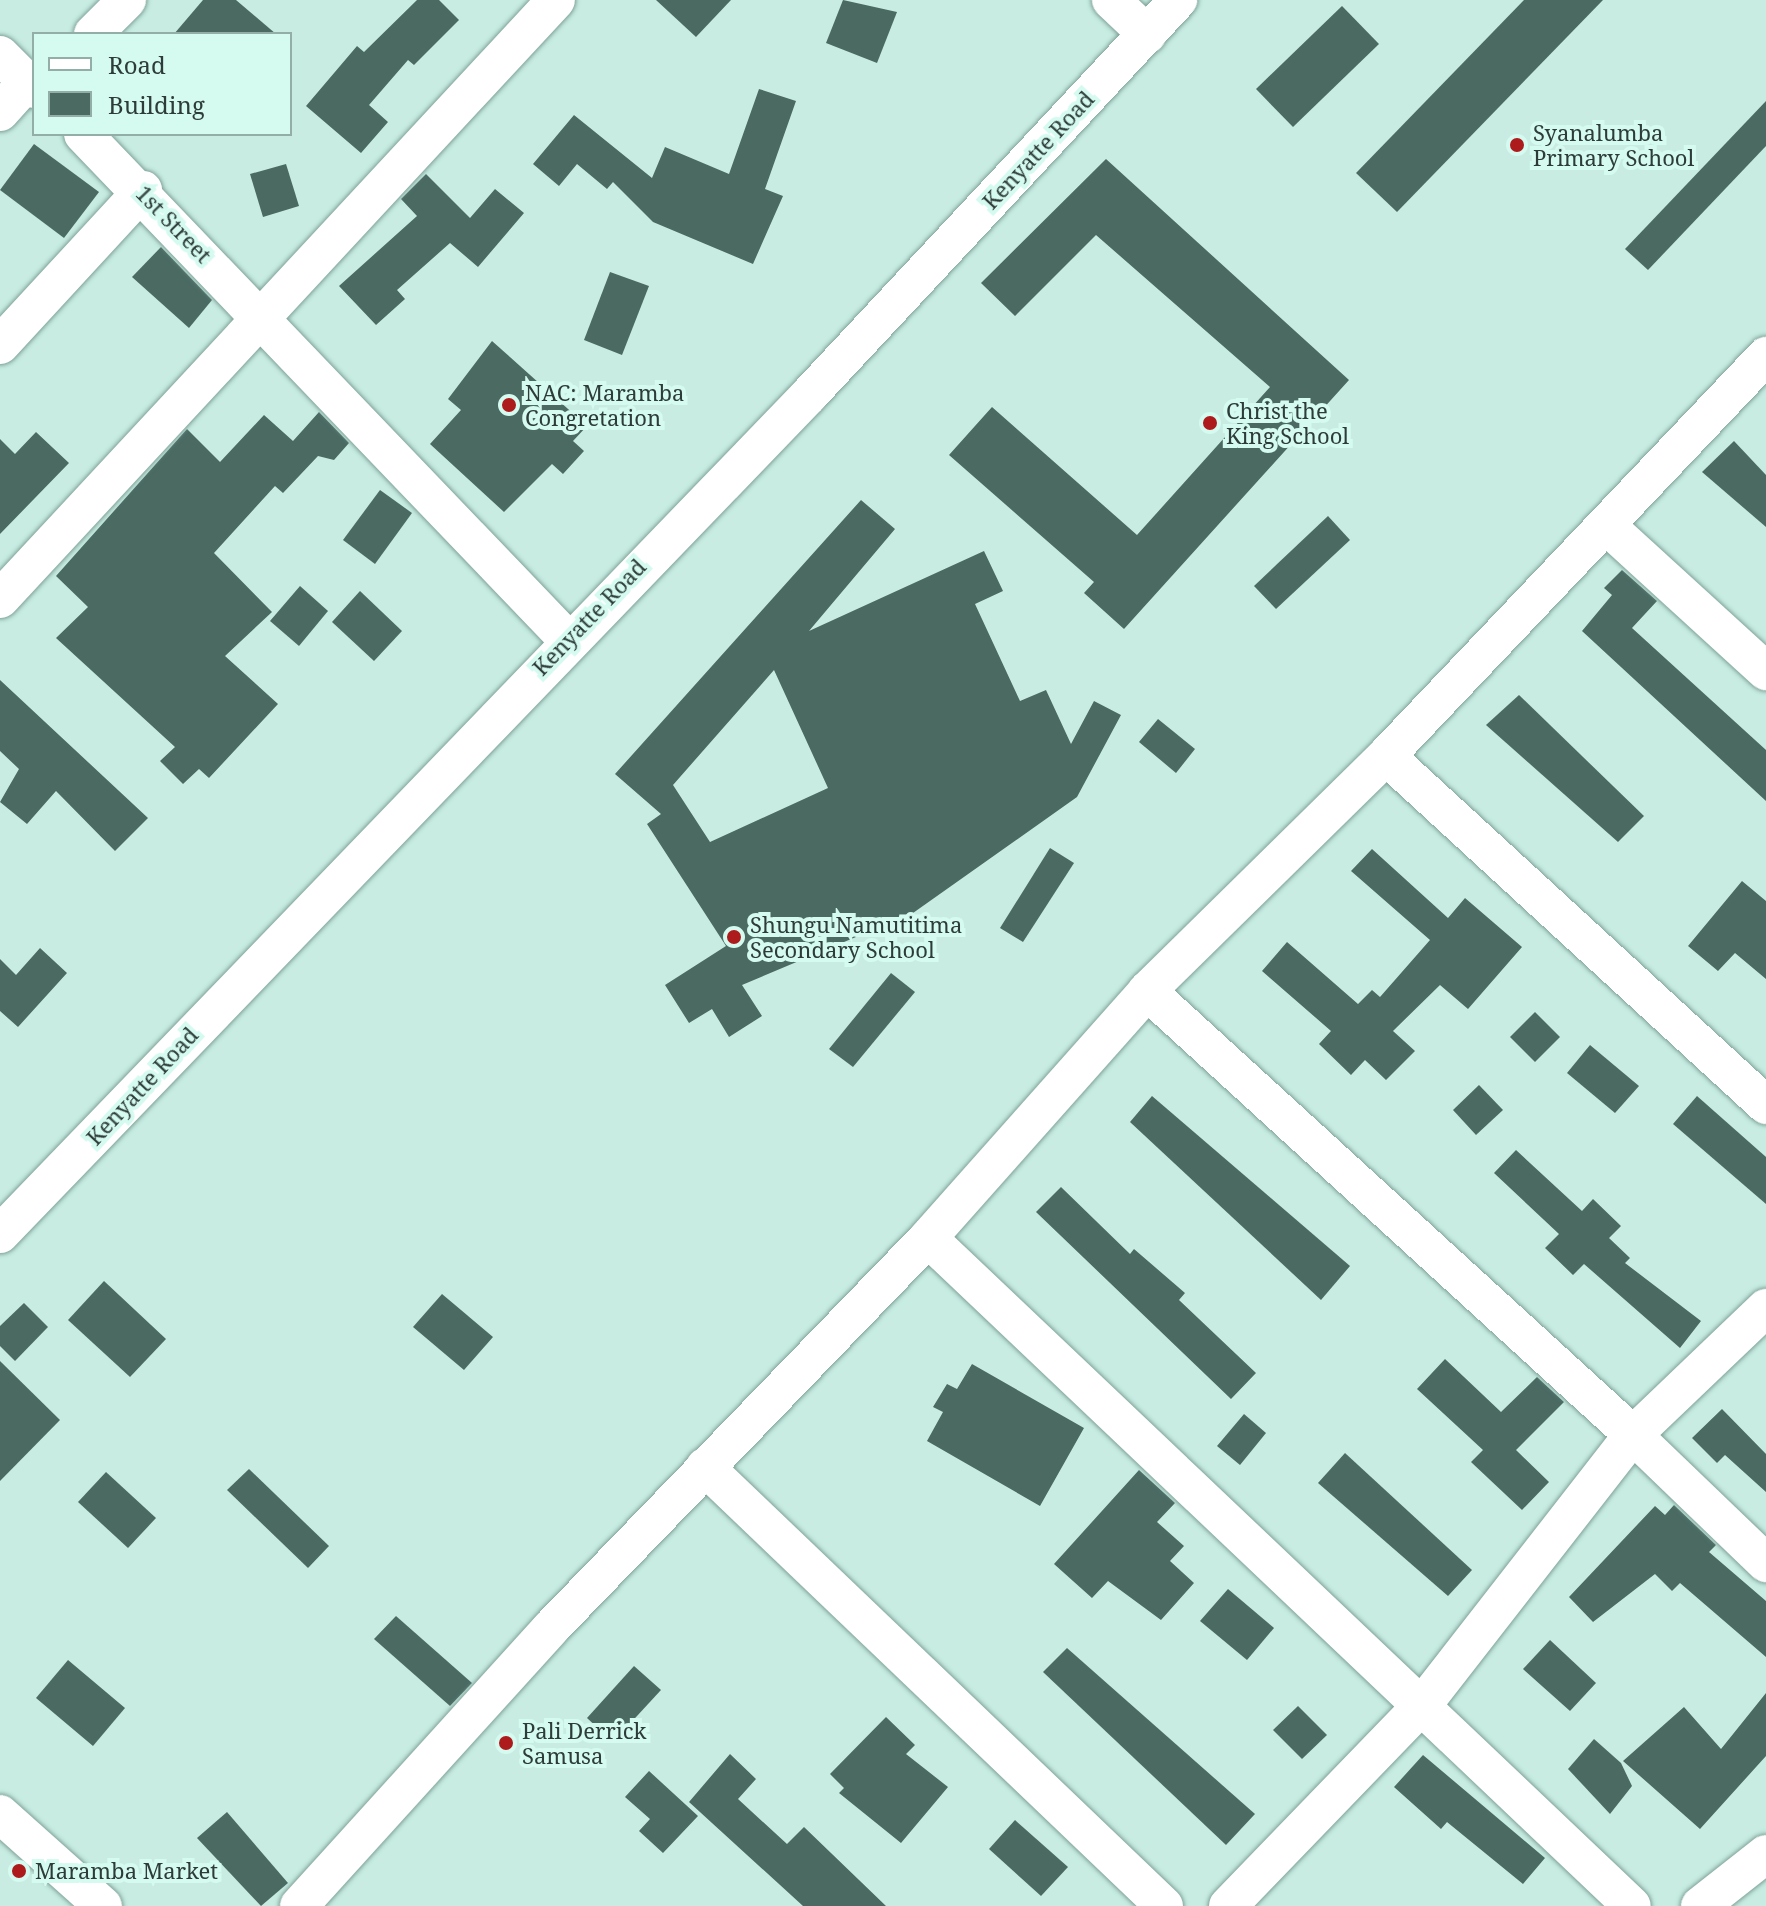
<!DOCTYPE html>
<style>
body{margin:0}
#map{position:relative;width:1766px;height:1906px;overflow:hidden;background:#c8ece2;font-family:"Noto Serif",serif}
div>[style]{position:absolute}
.building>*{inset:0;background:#4a6a62}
.roads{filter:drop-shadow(0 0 2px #7fa298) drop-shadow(0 0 2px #7fa298)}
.minor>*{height:38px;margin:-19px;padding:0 19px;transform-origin:19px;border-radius:19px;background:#fff}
.dots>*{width:22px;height:22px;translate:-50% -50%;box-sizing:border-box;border:4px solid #d5faf0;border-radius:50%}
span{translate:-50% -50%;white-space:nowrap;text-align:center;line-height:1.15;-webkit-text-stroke:8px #d5faf0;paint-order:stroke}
.poi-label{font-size:22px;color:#2d3c38}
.left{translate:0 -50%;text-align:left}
.street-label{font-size:22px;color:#2d3c38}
.legend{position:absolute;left:32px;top:32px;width:260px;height:104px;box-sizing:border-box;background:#d5faf0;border:2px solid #92aea6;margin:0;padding:10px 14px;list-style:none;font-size:24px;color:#2d3c38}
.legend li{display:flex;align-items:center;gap:16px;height:40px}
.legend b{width:40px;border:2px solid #92aea6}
</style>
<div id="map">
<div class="building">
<div style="clip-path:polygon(203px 0,236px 0,276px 34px,174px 34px)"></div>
<div style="clip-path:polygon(417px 0,439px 0,459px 20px,414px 65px,408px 60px,369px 105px,388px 122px,361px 153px,306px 106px,357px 46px,364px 52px)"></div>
<div style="clip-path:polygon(656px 0,731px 0,696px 37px)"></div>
<div style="clip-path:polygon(843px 0,897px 12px,877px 63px,826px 43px)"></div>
<div style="clip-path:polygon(1524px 0,1603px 0,1397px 212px,1356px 173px)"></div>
<div style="clip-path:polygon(1342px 6px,1379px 44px,1293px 127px,1256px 89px)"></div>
<div style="clip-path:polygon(759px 89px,796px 101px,765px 189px,783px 196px,753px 264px,653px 222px,613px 182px,607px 189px,577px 164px,559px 186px,533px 164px,574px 115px,652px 178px,665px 147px,729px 174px)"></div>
<div style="clip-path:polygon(1766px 101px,1766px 146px,1648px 270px,1625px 249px)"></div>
<div style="clip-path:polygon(34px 144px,99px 192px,64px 238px,0 190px)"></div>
<div style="clip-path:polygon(1106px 159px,1349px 380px,1124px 629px,1084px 593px,1094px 582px,949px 455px,992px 407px,1137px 535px,1270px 387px,1096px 235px,1015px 316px,981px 283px)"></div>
<div style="clip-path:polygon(286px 164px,299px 206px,263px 217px,250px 174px)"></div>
<div style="clip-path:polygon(426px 174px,470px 218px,495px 189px,524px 213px,478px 267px,450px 243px,397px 290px,405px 299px,376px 325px,339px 286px,417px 216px,401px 199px)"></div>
<div style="clip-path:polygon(161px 247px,212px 300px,189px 328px,132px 277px)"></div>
<div style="clip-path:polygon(610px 272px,649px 286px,622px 355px,584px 340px)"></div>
<div style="clip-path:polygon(492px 341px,587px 426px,573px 441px,584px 451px,563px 474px,552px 464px,504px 512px,430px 444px,461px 410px,448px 399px)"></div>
<div style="clip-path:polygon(319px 412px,349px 443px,334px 460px,318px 456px,283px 493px,275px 486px,214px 553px,272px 612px,225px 656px,278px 704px,209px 778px,199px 769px,183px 784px,160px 761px,175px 747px,56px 638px,88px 607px,56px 576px,187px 429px,220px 462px,264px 415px,293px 441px)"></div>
<div style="clip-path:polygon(36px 432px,69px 463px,0 534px,0 439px,15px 454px)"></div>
<div style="clip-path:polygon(1734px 441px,1766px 475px,1766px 527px,1702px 472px)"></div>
<div style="clip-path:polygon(380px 490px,412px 513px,375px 564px,343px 540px)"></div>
<div style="clip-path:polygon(evenodd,861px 500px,895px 529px,809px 631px,984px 551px,1003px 591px,975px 604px,1020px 701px,1046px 690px,1071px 744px,1094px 701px,1121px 715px,1077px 797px,913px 913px,742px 985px,762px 1016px,729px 1037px,712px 1009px,689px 1023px,665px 985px,726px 946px,647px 824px,661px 814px,615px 774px,861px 500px,774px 670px,828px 788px,710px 842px,673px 785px,774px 670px)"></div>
<div style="clip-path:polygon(1328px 516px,1350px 540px,1276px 609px,1254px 586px)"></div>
<div style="clip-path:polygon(1622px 570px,1657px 601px,1632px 628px,1766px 750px,1766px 801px,1582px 631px,1612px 595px,1604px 588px)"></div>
<div style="clip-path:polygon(300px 586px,328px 611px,299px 646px,270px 621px)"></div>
<div style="clip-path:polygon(360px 591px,402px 631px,374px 661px,332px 622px)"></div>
<div style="clip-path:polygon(0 680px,148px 818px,115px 851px,56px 791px,27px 824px,0 802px,19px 769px,0 751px)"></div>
<div style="clip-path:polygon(1519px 695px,1644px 816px,1618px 842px,1486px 725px)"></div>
<div style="clip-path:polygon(1158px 719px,1195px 749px,1176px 773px,1139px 742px)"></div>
<div style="clip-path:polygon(1050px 848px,1074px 863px,1023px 942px,1000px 928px)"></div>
<div style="clip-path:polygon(1372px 849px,1448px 918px,1465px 898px,1522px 947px,1468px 1009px,1440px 985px,1393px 1031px,1415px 1051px,1386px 1080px,1365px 1060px,1351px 1075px,1319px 1044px,1331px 1031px,1262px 971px,1287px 942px,1358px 1004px,1372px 990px,1380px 997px,1430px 940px,1351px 871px)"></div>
<div style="clip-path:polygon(1742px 881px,1766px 901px,1766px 979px,1735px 953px,1718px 971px,1688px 946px)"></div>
<div style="clip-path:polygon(40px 948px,67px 973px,18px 1027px,0 1011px,0 959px,16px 975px)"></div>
<div style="clip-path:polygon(891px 973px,915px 992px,853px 1067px,829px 1049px)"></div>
<div style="clip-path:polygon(1535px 1012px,1560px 1037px,1535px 1062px,1510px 1037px)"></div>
<div style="clip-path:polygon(1590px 1045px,1639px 1086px,1615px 1113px,1567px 1073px)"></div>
<div style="clip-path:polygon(1479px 1085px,1503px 1110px,1476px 1135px,1453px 1110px)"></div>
<div style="clip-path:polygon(1152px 1096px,1350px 1266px,1321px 1300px,1130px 1122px)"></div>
<div style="clip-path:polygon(1697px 1096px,1766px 1157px,1766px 1204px,1673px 1124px)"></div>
<div style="clip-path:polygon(1516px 1150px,1582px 1211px,1593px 1199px,1621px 1226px,1609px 1238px,1630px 1258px,1625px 1263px,1701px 1321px,1680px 1348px,1584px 1264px,1573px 1275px,1545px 1248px,1559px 1234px,1494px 1173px)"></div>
<div style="clip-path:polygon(1061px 1187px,1130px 1254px,1134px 1249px,1185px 1293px,1179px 1300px,1256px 1373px,1231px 1399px,1036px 1212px)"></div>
<div style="clip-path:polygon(104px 1281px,166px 1339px,130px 1377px,68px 1320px)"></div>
<div style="clip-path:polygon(442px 1294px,493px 1337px,464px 1370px,413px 1327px)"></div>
<div style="clip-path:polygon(24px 1303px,48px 1327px,15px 1361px,0 1346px,0 1326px)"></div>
<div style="clip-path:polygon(1445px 1359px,1501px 1412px,1537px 1377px,1564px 1402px,1516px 1450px,1549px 1482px,1522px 1510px,1471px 1462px,1483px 1450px,1417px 1389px)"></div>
<div style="clip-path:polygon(0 1361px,60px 1420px,0 1481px)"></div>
<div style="clip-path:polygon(972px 1364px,1084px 1428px,1040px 1506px,927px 1441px,943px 1412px,933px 1407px,947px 1384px,957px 1389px)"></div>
<div style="clip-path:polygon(1722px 1409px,1766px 1454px,1766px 1492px,1725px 1455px,1717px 1463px,1692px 1438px)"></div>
<div style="clip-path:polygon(1244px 1414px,1266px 1433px,1240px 1465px,1217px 1446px)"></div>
<div style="clip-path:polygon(1345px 1453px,1472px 1570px,1448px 1596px,1318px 1483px)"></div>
<div style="clip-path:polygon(249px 1469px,329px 1546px,308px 1568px,227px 1490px)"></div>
<div style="clip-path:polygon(1139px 1470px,1175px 1503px,1157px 1522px,1184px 1546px,1170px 1561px,1194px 1583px,1161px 1620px,1108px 1581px,1092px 1598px,1054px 1564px)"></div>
<div style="clip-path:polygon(106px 1472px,156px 1518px,128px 1548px,78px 1502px)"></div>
<div style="clip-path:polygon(1674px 1505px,1716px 1545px,1709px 1552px,1766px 1601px,1766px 1657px,1680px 1583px,1672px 1591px,1655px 1574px,1593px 1622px,1569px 1597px,1655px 1506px,1665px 1515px)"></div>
<div style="clip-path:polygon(1228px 1589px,1274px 1628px,1247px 1660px,1200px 1621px)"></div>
<div style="clip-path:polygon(396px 1616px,472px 1683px,450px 1706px,374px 1639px)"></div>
<div style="clip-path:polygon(1550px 1640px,1596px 1683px,1570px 1711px,1523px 1669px)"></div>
<div style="clip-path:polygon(1067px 1648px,1255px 1814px,1226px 1845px,1043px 1672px)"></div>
<div style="clip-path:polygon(68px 1660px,125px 1708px,93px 1746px,36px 1698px)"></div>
<div style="clip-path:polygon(634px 1666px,661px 1690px,613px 1742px,587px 1718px)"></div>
<div style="clip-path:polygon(1766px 1693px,1766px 1756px,1700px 1829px,1623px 1761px,1684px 1707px,1721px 1749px)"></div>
<div style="clip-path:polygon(1298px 1706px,1327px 1735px,1302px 1759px,1273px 1730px)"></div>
<div style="clip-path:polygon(886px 1717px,915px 1745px,906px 1754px,948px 1787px,901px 1843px,839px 1793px,844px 1788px,830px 1774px)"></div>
<div style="clip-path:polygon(1594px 1739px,1621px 1763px,1632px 1786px,1610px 1814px,1568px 1769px)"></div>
<div style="clip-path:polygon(730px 1754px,756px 1779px,738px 1799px,787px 1844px,804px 1827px,886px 1906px,803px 1906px,689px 1802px)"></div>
<div style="clip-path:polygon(1423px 1755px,1545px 1858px,1523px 1884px,1447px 1822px,1441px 1829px,1394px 1787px)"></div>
<div style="clip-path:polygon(649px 1771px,698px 1816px,663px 1853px,639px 1831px,650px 1819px,625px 1797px)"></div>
<div style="clip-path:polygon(227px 1812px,288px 1883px,261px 1906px,197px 1838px)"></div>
<div style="clip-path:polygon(1015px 1820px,1068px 1867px,1041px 1896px,989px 1849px)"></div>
</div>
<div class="roads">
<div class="minor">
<div style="left:1111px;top:0;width:50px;rotate:43.4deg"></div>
<div style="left:93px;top:34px;width:48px;rotate:-45deg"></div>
<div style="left:0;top:55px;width:48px;rotate:45deg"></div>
<div style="left:0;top:112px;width:40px;rotate:-48deg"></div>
<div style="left:83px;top:134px;width:699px;rotate:46.22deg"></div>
<div style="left:0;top:345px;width:211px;rotate:-47.3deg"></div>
<div style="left:1606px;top:525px;width:217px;rotate:42.4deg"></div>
<div style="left:0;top:599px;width:817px;rotate:-47.13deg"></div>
<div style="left:1386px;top:756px;width:516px;rotate:42.57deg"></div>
<div style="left:1147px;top:991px;width:658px;rotate:42.41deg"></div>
<div style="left:1633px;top:1435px;width:184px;rotate:-43.7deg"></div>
<div style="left:0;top:1234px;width:1166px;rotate:-46.04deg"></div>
<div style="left:809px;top:395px;width:541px;rotate:-46.95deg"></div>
<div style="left:928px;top:1238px;width:970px;rotate:43.5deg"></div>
<div style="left:705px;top:1467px;width:635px;rotate:43.72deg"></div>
<div style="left:0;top:1814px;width:138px;rotate:41.8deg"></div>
<div style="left:299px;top:1906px;width:374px;rotate:-47.8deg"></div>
<div style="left:550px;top:1629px;width:544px;rotate:-45.97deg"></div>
<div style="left:928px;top:1238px;width:330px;rotate:-48.4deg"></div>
<div style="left:1147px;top:991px;width:335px;rotate:-44.5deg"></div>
<div style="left:1386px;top:756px;width:552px;rotate:-46.47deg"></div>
<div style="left:1228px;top:1906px;width:282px;rotate:-46deg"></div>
<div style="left:1424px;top:1703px;width:340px;rotate:-52.1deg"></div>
<div style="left:1633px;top:1435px;width:185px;rotate:43.9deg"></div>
<div style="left:1700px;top:1906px;width:84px;rotate:-38.2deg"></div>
</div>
</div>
<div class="dots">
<div style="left:1517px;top:145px;background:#ad1b1d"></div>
<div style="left:509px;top:405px;background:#ad1b1d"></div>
<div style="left:1210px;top:423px;background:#ad1b1d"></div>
<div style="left:734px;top:937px;background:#ad1b1d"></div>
<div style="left:506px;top:1743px;background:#ad1b1d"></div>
<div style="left:19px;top:1871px;background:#ad1b1d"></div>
</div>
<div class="poi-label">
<span class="left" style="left:1533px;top:145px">Syanalumba<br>Primary School</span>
<span class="left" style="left:525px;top:405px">NAC: Maramba<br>Congretation</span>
<span class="left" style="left:1226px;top:423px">Christ the<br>King School</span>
<span class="left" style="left:750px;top:937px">Shungu Namutitima<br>Secondary School</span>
<span class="left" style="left:522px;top:1743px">Pali Derrick<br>Samusa</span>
<span class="left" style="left:35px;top:1871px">Maramba Market</span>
</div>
<div class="street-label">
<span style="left:1038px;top:150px;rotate:-47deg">Kenyatte Road</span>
<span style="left:174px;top:224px;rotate:46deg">1st Street</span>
<span style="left:589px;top:617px;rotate:-46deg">Kenyatte Road</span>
<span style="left:142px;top:1086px;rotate:-47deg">Kenyatte Road</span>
</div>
<ul class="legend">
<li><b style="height:10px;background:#fff"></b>Road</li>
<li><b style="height:22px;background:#4a6a62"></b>Building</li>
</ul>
</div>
